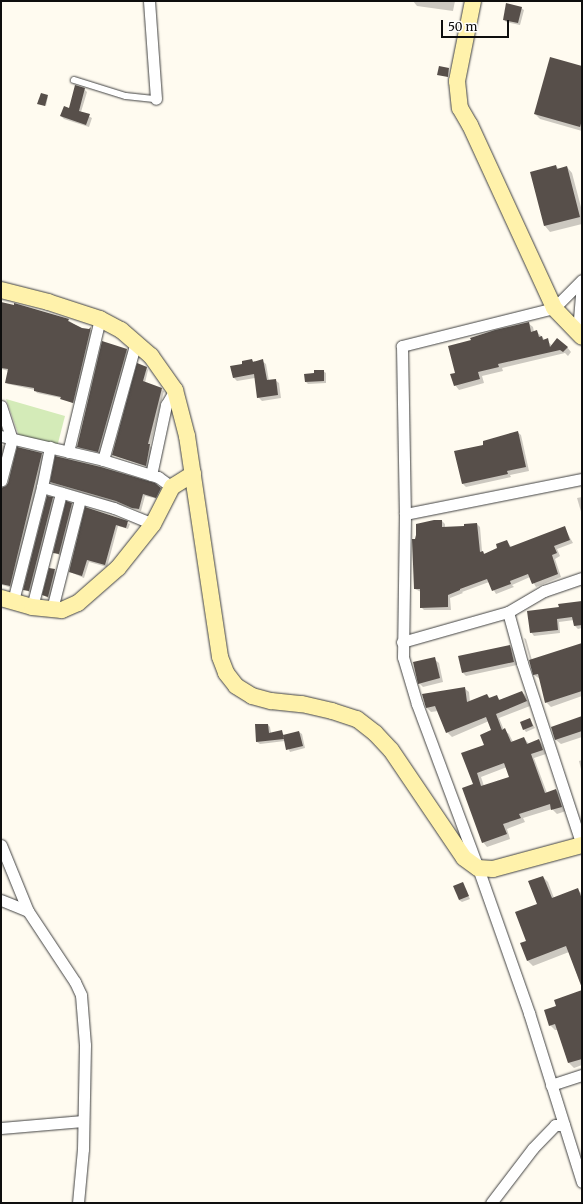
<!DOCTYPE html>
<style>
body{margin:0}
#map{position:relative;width:583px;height:1204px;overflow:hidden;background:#fffbf0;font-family:Merriweather,serif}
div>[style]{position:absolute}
.green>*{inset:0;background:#d4ebb8}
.shadow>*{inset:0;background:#0003}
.building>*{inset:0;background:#574f4a}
.roads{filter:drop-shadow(0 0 1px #414141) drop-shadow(0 0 1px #414141)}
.lane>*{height:5.5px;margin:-2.75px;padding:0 2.75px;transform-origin:2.75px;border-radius:2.75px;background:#fff}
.street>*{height:11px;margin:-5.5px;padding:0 5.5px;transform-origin:5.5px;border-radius:5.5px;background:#fff}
.secondary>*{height:16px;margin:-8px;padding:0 8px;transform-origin:8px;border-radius:8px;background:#fff2ab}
span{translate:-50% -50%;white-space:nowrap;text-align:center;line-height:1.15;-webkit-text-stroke:4px #fff;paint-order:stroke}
.frame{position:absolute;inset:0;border:2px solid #0e0e0e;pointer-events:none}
.scale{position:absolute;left:441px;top:20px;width:68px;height:18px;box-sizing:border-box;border:2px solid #0e0e0e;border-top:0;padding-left:5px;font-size:12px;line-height:14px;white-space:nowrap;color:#0e0e0e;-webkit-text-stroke:3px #fff;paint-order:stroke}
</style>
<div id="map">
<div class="green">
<div style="clip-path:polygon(6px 399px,65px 416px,57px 447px,19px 436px)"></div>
</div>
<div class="shadow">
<div style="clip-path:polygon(413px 1px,455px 1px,453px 11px,417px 6px)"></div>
<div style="clip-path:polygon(521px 8px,524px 10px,520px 25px,506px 22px,504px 19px)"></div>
<div style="clip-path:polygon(582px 67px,582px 131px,540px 119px,535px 114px)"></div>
<div style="clip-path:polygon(84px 89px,87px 92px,81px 112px,92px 118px,89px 127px,64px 119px,61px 116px,70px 109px)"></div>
<div style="clip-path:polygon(48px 96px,46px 106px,40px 104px)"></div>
<div style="clip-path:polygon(556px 166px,559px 169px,567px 167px,572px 173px,582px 211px,582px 224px,550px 232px,545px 226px,531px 173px)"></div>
<div style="clip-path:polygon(1px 303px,68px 320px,81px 329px,92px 330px,75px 404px,61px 398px,37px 393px,35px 390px,8px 384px,6px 382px,9px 371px,1px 369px)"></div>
<div style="clip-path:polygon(528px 323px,533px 327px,534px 332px,537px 332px,545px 340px,547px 340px,552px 346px,567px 347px,571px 352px,568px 356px,565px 353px,502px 368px,503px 371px,482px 376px,484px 383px,459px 390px,455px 385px,456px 374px)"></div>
<div style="clip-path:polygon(126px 349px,129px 352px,100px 453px,80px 448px,78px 446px)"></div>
<div style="clip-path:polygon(262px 361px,266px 364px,269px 381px,275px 380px,279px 383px,281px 398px,262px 401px,258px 397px,255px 378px,237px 381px,234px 378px,231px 367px,243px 365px,243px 362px)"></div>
<div style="clip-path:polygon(146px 367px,148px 370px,145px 383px,164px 391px,150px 446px,152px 448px,148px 467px,113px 455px)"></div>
<div style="clip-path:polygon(323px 371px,326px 373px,326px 383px,308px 384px,306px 382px)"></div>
<div style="clip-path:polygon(517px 432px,521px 435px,529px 471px,510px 475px,511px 477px,466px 487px,463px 484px,485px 445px)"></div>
<div style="clip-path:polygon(1px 444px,6px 447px,1px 465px)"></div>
<div style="clip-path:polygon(41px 454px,44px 456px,12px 588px,2px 585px,1px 488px,3px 489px)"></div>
<div style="clip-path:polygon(51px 482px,160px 488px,162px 491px,158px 499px,145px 496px,141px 511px,53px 484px)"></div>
<div style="clip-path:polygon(582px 497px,582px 515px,577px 498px)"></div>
<div style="clip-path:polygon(52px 498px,55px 501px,31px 593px,24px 589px)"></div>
<div style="clip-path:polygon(71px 504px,73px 506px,61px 556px,54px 552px)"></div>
<div style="clip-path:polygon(86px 508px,130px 524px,128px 529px,118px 526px,107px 567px,89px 562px,84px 578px,70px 572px)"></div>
<div style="clip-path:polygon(442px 521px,445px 524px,445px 528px,465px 527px,477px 524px,480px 527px,482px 551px,485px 554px,499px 549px,507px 541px,512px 548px,564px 527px,573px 543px,557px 549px,560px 556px,555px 559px,561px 577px,536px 587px,530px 577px,512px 585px,514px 587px,496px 594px,489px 582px,462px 592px,463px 593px,450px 598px,451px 610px,424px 610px,421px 607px,421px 592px,415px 589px,416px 540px)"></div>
<div style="clip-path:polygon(54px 570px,57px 573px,50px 599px,43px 595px)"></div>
<div style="clip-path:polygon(582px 602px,582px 628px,578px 629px,575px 626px,574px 620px,559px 622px,560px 633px,534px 636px,531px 632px,561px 608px)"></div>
<div style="clip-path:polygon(524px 638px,526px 639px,532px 660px,582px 644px,582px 696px,551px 707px,546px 702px,540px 679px,534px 675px)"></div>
<div style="clip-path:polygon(509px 646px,513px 649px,517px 665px,466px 676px,463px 673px)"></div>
<div style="clip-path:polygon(434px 659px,439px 663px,443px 682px,423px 687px,419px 683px)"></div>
<div style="clip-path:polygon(evenodd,464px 688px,469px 692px,470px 702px,487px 695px,491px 699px,496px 696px,500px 700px,522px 692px,526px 696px,530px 706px,499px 718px,504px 730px,509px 734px,513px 742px,524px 738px,529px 744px,539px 740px,543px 745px,546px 754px,534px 758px,547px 793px,556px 790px,560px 794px,566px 811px,557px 814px,552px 809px,523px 818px,525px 822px,507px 829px,510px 839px,487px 847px,483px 842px,474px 785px,462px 754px,485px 745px,493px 731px,489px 721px,452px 737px,447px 732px,438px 711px,431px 712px,427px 708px,423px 695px,464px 688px,507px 767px,510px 777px,484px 786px,481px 777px,507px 767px)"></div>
<div style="clip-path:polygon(582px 717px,582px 737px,561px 744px,556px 740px,552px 728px)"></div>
<div style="clip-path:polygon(530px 719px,535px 728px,526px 732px,524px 729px)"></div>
<div style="clip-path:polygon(256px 725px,268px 725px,270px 727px,271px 733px,281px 731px,284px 735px,299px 732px,302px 734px,305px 748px,290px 752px,285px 741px,260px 744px,257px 742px)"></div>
<div style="clip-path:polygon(582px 760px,582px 773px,579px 761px)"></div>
<div style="clip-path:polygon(543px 877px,548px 882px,554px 898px,578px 890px,582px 894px,582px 988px,569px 952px,533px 966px,528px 961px,528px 941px,538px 904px)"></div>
<div style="clip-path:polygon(462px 883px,470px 899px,462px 902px,459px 900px)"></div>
<div style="clip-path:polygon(582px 991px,582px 1065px,574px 1068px,569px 1063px,558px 1030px,555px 1030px,550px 1025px,557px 1006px)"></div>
</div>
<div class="building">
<div style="clip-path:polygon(506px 3px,522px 7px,518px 23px,503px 20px)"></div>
<div style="clip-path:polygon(550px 57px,582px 66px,582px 120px,580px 127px,534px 114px)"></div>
<div style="clip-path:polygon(439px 66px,449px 68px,448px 77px,437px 75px)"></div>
<div style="clip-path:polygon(75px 85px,85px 88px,79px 111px,90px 114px,86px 125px,60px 116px,64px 106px,69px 108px)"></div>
<div style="clip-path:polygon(41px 93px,48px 95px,45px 106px,37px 104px)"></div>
<div style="clip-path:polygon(556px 165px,557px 169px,567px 166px,580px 217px,544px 226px,530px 172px)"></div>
<div style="clip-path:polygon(1px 302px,14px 305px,14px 303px,69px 319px,68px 321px,82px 328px,89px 329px,91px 327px,73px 403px,60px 399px,61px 397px,34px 391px,34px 388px,5px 383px,8px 369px,1px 368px)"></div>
<div style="clip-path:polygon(529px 322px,531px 332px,537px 330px,539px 337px,542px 336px,543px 340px,548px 338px,550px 347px,557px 338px,568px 347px,563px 352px,560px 350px,498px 364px,499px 367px,478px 372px,480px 379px,454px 386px,450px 374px,455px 373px,448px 346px,471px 340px,470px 338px,495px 330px)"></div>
<div style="clip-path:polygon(102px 341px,127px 349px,98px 452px,77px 447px)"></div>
<div style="clip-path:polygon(252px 359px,253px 362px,263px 359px,267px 380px,276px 379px,278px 395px,257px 398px,254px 374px,233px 378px,230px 366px,242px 364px,242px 361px)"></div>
<div style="clip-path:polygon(137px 363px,147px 367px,143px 381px,162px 388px,148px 444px,150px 444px,146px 466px,112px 455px)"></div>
<div style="clip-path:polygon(314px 370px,324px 370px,324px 381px,305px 382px,304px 374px,314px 373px)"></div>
<div style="clip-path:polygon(518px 431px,526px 467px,507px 471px,508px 474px,462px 484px,454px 451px,483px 445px,483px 441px)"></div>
<div style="clip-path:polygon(17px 447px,42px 453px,10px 586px,1px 584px,1px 488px,6px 486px,8px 483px)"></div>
<div style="clip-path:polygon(55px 456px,101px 467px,155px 483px,161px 488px,156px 498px,143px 494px,139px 509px,132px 508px,116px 501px,50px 482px)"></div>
<div style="clip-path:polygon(47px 496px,53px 497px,29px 591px,23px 590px)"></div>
<div style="clip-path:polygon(66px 501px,72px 503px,59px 554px,53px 553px)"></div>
<div style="clip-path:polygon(85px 507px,128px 521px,126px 528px,116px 525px,105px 565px,87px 560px,82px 576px,69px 572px)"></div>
<div style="clip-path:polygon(434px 520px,442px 520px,442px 527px,464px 526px,464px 524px,477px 523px,480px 552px,483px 551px,484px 554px,497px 548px,496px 544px,507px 540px,510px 547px,565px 526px,570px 540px,554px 546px,557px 553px,552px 555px,558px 574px,532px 584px,528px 574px,510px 581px,511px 584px,492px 591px,487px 579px,460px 589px,460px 590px,448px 595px,448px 607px,420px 608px,420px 589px,414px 589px,412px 539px,415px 539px,416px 535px,416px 524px)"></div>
<div style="clip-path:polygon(49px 568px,55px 569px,48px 597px,42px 595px)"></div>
<div style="clip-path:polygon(582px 601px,582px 625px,574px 626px,572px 617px,557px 619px,558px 630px,530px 633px,527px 611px,559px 607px,558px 604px)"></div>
<div style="clip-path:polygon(582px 643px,582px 691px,545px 703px,538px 674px,533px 675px,529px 660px)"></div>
<div style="clip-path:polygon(510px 645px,514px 662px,462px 673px,458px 656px)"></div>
<div style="clip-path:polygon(435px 657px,440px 678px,418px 684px,413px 662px)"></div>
<div style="clip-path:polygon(evenodd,465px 687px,467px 702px,487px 694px,489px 698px,497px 695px,499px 700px,522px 691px,527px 701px,496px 714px,502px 730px,505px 728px,511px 742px,524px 737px,527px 744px,539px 739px,543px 750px,531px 754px,545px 793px,556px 789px,562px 807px,551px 810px,550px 804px,519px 814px,521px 818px,503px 824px,507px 834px,482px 843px,462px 788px,473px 784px,461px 753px,484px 745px,480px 735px,491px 730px,486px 717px,446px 733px,435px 706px,426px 708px,422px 694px,465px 687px,504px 763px,509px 777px,481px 786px,477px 773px,504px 763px)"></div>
<div style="clip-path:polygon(582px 716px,582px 731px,555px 740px,551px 727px)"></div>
<div style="clip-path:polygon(530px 718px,533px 726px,523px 730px,520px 722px)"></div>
<div style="clip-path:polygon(255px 724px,268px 724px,269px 733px,282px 730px,284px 739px,256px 742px)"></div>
<div style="clip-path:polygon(299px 731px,303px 746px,286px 750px,283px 735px)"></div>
<div style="clip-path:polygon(543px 876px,552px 898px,578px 888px,582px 899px,582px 988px,566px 946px,527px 961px,520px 943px,526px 941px,515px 912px,537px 904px,528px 881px)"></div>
<div style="clip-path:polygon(463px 882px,469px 896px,459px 900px,453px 886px)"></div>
<div style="clip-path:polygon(582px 990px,582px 1059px,568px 1063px,555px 1024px,549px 1026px,544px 1010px,556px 1006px,554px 1000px)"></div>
</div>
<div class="roads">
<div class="lane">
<div style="left:74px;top:80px;width:54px;rotate:17.1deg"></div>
<div style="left:126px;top:96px;width:30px;rotate:6deg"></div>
</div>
<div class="street">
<div style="left:149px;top:1px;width:98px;rotate:85.9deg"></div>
<div style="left:582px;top:280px;width:40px;rotate:135deg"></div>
<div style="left:554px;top:308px;width:157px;rotate:166deg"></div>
<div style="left:402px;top:346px;width:168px;rotate:89deg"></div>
<div style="left:405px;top:514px;width:143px;rotate:90.8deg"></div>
<div style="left:403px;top:657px;width:49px;rotate:73.4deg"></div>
<div style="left:417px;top:704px;width:175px;rotate:69.6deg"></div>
<div style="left:478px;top:868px;width:154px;rotate:70.6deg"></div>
<div style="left:529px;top:1013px;width:177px;rotate:72.6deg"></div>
<div style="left:578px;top:331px;width:48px;rotate:-85.2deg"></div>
<div style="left:1px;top:406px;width:35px;rotate:72deg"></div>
<div style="left:12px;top:439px;width:43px;rotate:104.7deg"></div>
<div style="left:1px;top:436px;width:105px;rotate:13.2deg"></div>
<div style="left:103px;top:460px;width:58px;rotate:17.2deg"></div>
<div style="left:158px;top:477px;width:17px;rotate:36deg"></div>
<div style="left:68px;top:452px;width:137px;rotate:-76.5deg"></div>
<div style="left:103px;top:460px;width:123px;rotate:-74.4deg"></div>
<div style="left:151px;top:475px;width:72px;rotate:-77.9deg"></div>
<div style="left:166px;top:405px;width:17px;rotate:-59deg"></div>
<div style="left:42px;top:487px;width:75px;rotate:16.3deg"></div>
<div style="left:114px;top:508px;width:42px;rotate:22.3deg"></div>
<div style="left:405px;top:514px;width:180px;rotate:-11.2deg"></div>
<div style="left:13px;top:601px;width:118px;rotate:-75.7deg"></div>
<div style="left:42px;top:487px;width:41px;rotate:-78.7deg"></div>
<div style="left:32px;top:607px;width:118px;rotate:-75.7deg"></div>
<div style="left:52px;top:609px;width:114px;rotate:-75.7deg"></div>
<div style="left:508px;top:612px;width:53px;rotate:74.6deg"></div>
<div style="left:522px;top:663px;width:192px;rotate:71.8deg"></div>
<div style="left:402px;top:642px;width:110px;rotate:-15.8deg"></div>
<div style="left:508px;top:612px;width:42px;rotate:-30.3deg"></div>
<div style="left:544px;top:591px;width:40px;rotate:-18.9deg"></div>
<div style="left:1px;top:845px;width:71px;rotate:67.8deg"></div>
<div style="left:28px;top:911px;width:85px;rotate:56.5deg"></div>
<div style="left:75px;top:982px;width:14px;rotate:65deg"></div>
<div style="left:81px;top:995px;width:50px;rotate:85.4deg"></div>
<div style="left:85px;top:1045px;width:104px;rotate:91.1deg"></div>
<div style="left:83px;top:1149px;width:54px;rotate:95.3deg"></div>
<div style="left:1px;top:900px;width:29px;rotate:22deg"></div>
<div style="left:551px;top:1085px;width:33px;rotate:-18deg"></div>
<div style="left:1px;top:1128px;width:82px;rotate:-4.9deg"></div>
<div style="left:491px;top:1203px;width:69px;rotate:-52.6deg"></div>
<div style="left:533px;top:1148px;width:32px;rotate:-46deg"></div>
<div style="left:555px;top:1125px;width:9px"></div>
</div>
<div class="secondary">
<div style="left:473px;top:1px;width:82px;rotate:101.3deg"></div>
<div style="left:457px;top:81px;width:27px;rotate:84deg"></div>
<div style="left:460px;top:108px;width:20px;rotate:60deg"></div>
<div style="left:470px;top:125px;width:201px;rotate:65.3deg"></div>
<div style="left:554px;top:308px;width:40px;rotate:46deg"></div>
<div style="left:1px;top:290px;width:49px;rotate:14.3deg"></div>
<div style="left:48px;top:302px;width:55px;rotate:18.1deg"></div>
<div style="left:100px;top:319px;width:24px;rotate:28deg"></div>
<div style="left:121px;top:330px;width:40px;rotate:41deg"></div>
<div style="left:151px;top:356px;width:42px;rotate:54.8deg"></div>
<div style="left:175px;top:390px;width:48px;rotate:75.4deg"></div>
<div style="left:187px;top:436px;width:223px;rotate:81.5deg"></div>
<div style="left:220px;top:657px;width:17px;rotate:69deg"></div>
<div style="left:226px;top:673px;width:16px;rotate:52deg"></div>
<div style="left:236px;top:686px;width:19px;rotate:32deg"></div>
<div style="left:252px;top:696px;width:20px;rotate:15deg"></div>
<div style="left:271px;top:701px;width:31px;rotate:6deg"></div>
<div style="left:302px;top:704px;width:31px;rotate:13deg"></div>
<div style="left:332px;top:711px;width:26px;rotate:18deg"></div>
<div style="left:357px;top:719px;width:23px;rotate:38deg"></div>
<div style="left:375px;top:733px;width:23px;rotate:47deg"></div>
<div style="left:391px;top:750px;width:130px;rotate:55.9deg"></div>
<div style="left:464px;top:858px;width:17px;rotate:36deg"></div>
<div style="left:478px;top:868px;width:15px;rotate:4deg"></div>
<div style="left:493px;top:869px;width:92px;rotate:-15.1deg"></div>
<div style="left:1px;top:598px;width:32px;rotate:16deg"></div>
<div style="left:32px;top:607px;width:30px;rotate:6deg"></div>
<div style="left:62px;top:610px;width:17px;rotate:-24deg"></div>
<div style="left:78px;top:603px;width:53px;rotate:-41.2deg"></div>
<div style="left:118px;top:568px;width:56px;rotate:-51.5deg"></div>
<div style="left:153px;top:524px;width:42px;rotate:-62.8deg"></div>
<div style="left:172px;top:487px;width:25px;rotate:-32deg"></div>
</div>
</div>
<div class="frame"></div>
<div class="scale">50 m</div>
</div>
